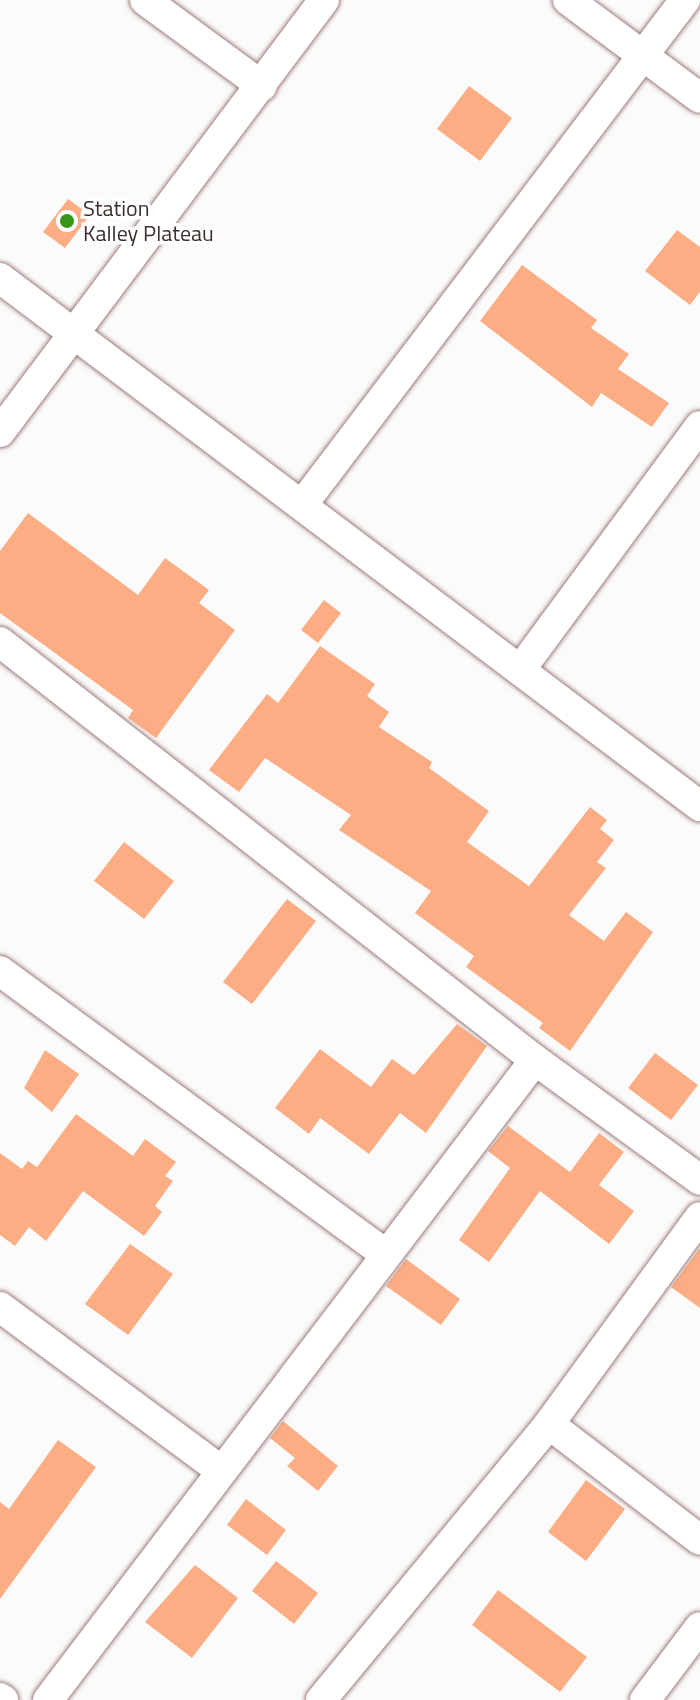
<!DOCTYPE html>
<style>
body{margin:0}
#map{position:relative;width:700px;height:1700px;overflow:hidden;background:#fbfbfb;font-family:"Titillium Web",sans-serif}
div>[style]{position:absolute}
.building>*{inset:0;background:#fcad84}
.roads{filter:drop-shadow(0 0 2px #9c7d7a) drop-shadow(0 0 2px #9c7d7a)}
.street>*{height:30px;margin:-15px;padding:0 15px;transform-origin:15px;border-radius:15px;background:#fff}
.dots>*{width:22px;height:22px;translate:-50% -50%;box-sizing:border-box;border:4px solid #fff;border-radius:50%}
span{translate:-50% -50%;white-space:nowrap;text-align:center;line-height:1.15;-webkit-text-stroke:7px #fff;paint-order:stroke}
.poi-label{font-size:22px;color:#3c2f2e}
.left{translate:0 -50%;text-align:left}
</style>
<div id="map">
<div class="building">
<div style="clip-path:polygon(469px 86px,512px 118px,480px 161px,437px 129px)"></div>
<div style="clip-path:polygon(68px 199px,90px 215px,65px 248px,43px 232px)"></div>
<div style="clip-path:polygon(677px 230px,700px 247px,700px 292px,690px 305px,645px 271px)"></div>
<div style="clip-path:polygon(522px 265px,597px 320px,591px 328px,629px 354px,618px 369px,669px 403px,652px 427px,601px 393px,592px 407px,480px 321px)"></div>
<div style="clip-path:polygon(28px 513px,138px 595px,165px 558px,209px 590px,199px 603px,235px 630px,156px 738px,128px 718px,133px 710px,0 613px,0 551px)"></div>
<div style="clip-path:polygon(324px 600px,341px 613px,318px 643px,301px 630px)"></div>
<div style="clip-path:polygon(320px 646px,375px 684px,367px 696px,389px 712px,379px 727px,432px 762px,429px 768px,489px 811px,467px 842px,529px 886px,590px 807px,607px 820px,600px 829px,614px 840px,597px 862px,606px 868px,569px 915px,604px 941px,626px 912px,653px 932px,570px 1051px,539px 1028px,543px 1023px,466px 967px,474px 956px,415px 913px,431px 891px,339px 830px,351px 815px,265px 758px,239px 792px,209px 770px,267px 694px,278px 703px)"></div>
<div style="clip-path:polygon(124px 842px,174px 881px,144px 919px,94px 881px)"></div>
<div style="clip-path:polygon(287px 899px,316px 921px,252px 1004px,223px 982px)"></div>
<div style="clip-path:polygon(457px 1024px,487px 1046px,426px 1133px,400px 1113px,369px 1154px,320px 1118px,309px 1134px,275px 1108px,320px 1049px,371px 1087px,392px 1059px,414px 1075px)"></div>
<div style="clip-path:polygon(45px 1050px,79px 1074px,52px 1112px,24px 1088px)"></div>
<div style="clip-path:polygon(655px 1053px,698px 1085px,671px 1120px,628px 1088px)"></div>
<div style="clip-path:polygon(76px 1114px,133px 1156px,145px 1139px,176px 1162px,165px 1176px,173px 1181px,155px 1206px,162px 1212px,144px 1236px,83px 1191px,46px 1241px,29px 1227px,15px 1246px,0 1235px,0 1153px,22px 1169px,28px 1161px,37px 1167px)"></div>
<div style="clip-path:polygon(508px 1126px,570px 1172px,599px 1133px,624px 1152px,599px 1185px,634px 1211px,609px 1244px,540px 1191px,489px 1262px,459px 1240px,510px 1168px,488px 1151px)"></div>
<div style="clip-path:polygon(130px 1244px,173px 1274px,128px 1335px,85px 1304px)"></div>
<div style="clip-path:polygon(700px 1248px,700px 1308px,671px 1287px)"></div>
<div style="clip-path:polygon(406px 1259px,460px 1299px,441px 1325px,386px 1286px)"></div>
<div style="clip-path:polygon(283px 1421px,338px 1466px,318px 1491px,287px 1466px,295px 1458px,270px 1438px)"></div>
<div style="clip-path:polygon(58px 1440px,96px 1467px,0 1599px,0 1502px,9px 1509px)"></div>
<div style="clip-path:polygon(586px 1480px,625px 1509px,586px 1561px,548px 1532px)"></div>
<div style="clip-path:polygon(246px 1499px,286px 1530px,267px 1555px,227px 1525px)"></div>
<div style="clip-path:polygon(276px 1561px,318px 1593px,294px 1624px,252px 1591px)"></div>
<div style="clip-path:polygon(195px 1565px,238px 1598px,192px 1658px,145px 1622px)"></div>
<div style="clip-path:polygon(498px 1590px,587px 1657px,560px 1692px,472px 1625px)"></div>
</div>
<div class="roads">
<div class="street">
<div style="left:145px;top:0;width:145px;rotate:36.3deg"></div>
<div style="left:568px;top:0;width:164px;rotate:36.6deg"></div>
<div style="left:0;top:278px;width:877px;rotate:37.03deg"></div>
<div style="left:0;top:432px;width:540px;rotate:-53.13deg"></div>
<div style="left:302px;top:505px;width:634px;rotate:-52.82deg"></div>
<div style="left:0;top:642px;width:679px;rotate:38deg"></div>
<div style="left:535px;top:1060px;width:204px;rotate:36deg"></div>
<div style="left:520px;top:670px;width:303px;rotate:-53.6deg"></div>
<div style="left:0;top:971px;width:479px;rotate:36.3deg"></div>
<div style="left:0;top:1307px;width:276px;rotate:36.5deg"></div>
<div style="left:549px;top:1424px;width:190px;rotate:37.5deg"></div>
<div style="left:0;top:1698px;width:4px;rotate:34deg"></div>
<div style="left:48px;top:1700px;width:804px;rotate:-52.73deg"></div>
<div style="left:321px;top:1700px;width:358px;rotate:-50.4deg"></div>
<div style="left:549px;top:1424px;width:256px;rotate:-53.9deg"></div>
<div style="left:645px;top:1700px;width:91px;rotate:-53deg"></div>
</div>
</div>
<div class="dots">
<div style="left:67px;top:221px;background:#379719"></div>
</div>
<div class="poi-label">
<span class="left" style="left:83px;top:221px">Station<br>Kalley Plateau</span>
</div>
</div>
